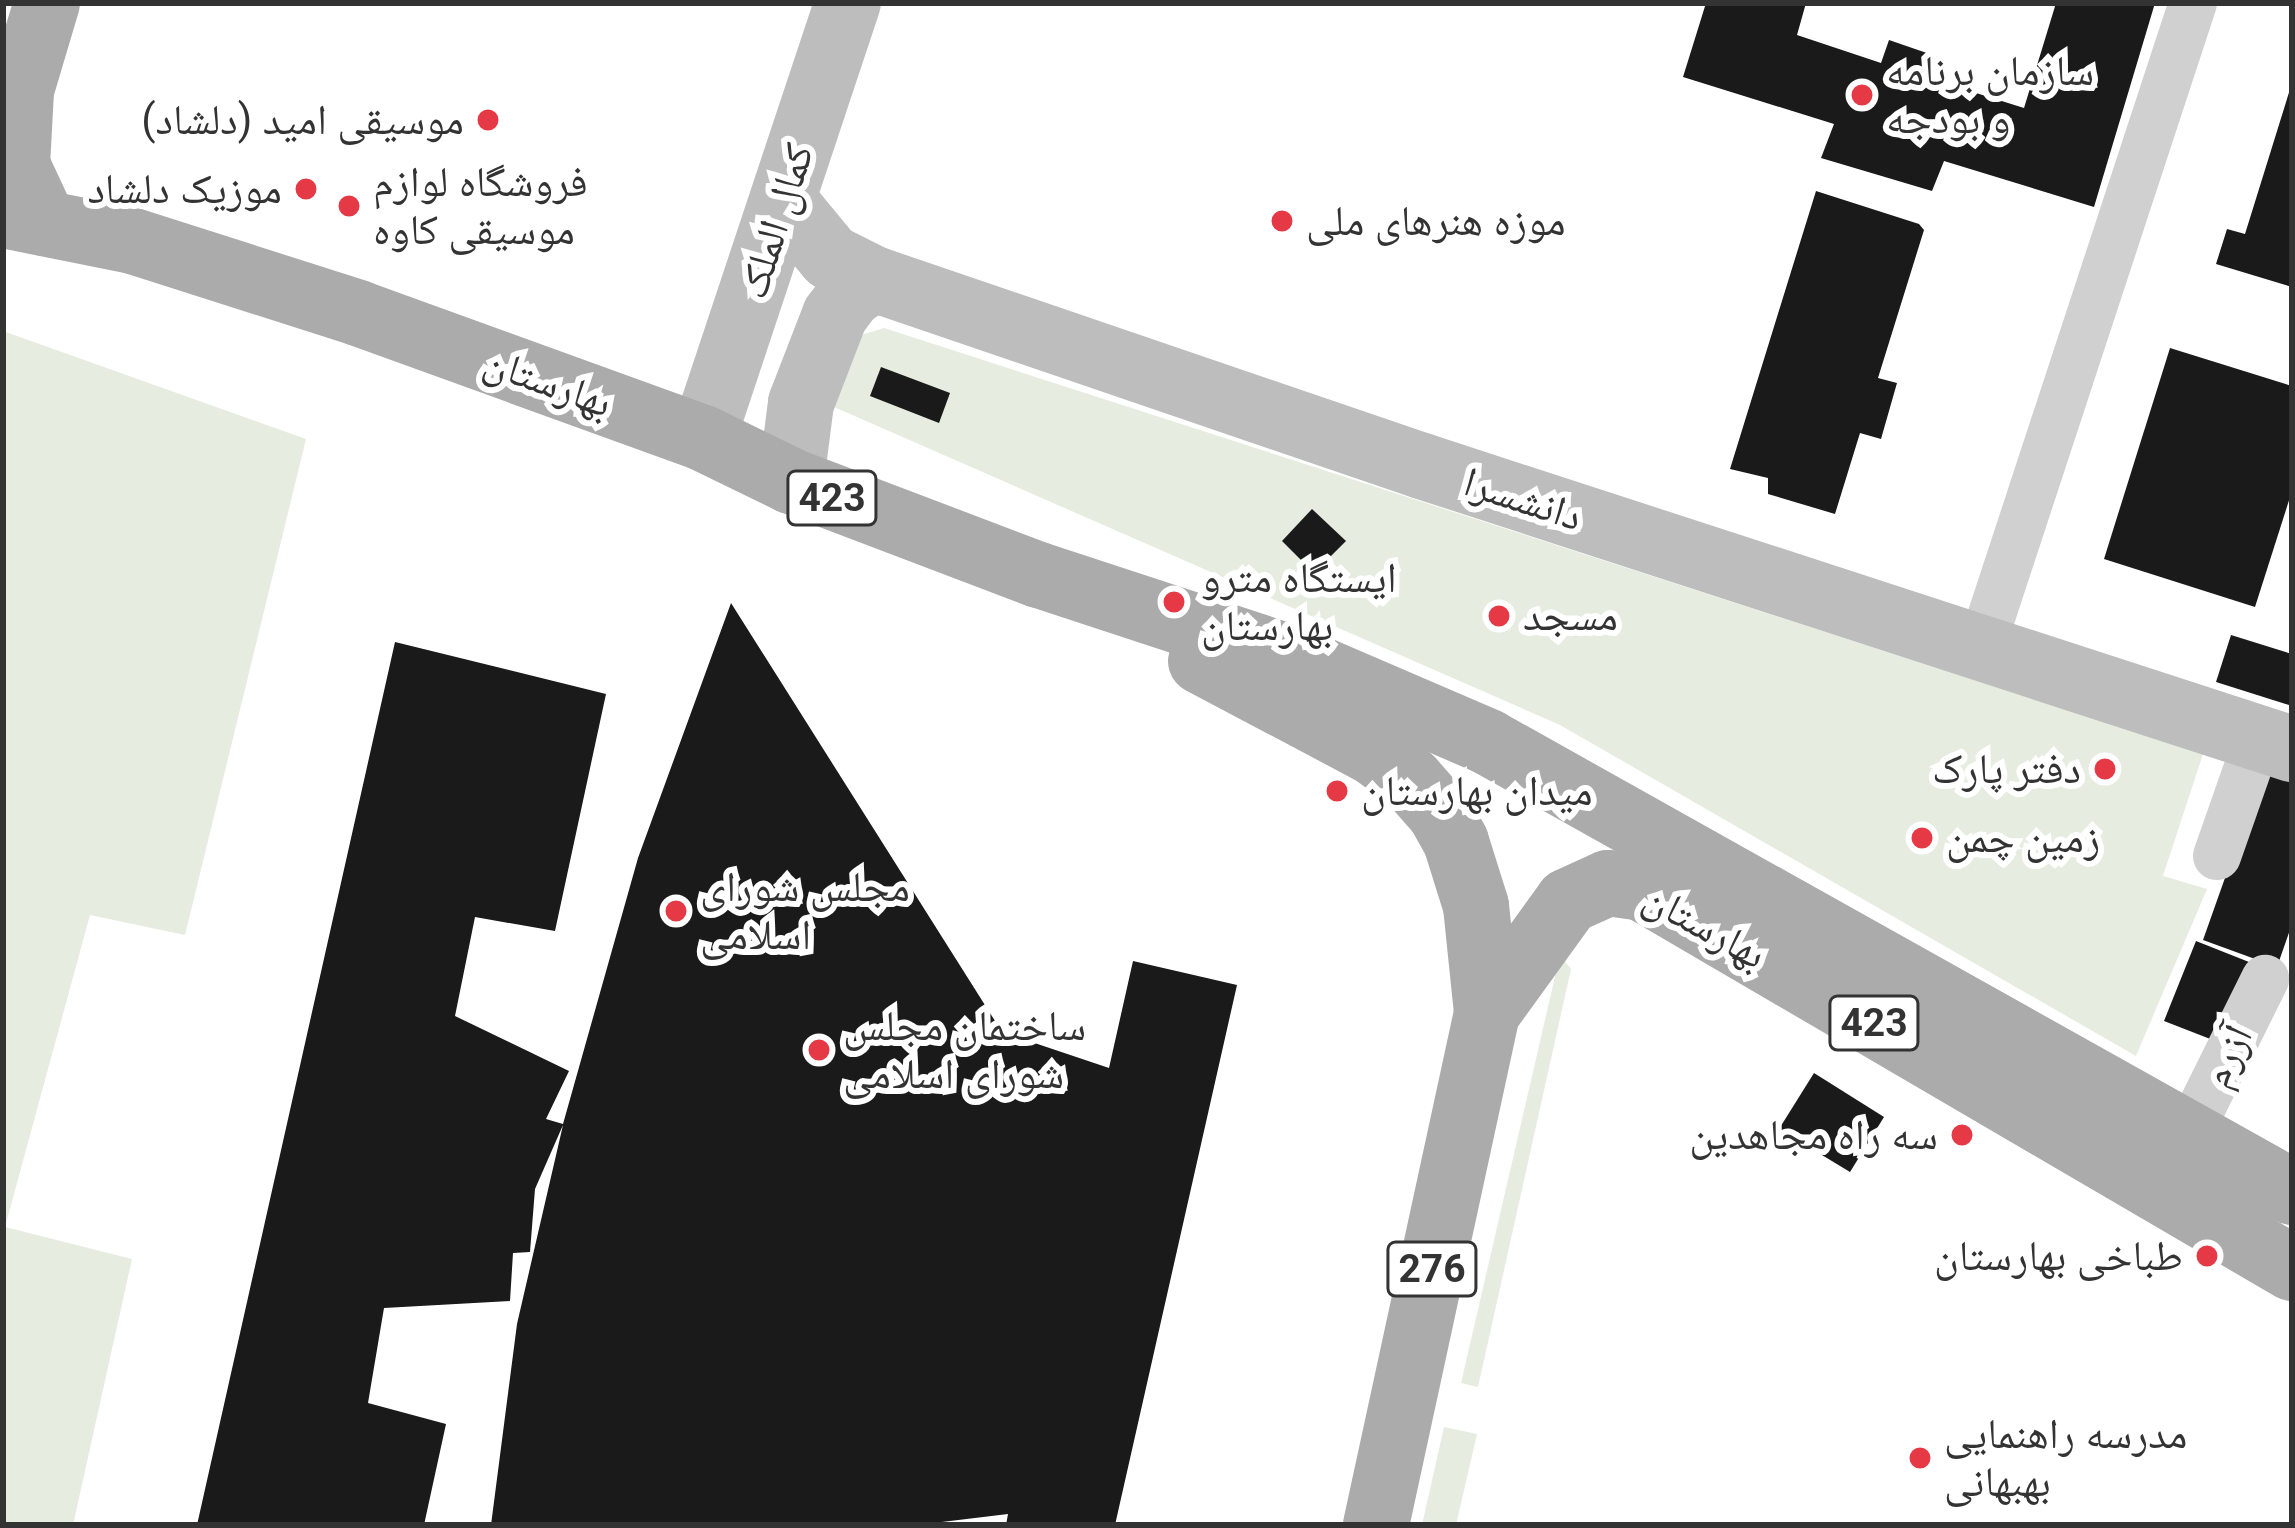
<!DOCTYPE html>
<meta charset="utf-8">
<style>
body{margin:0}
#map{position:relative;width:2295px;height:1528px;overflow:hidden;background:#fff;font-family:Roboto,"Noto Naskh Arabic",sans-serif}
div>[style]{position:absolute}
.green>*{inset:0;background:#e6ecdf}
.building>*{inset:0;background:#1a1a1a}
.street>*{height:48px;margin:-24px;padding:0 24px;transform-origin:24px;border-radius:24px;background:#d0d0d0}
.secondary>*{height:66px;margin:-33px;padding:0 33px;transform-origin:33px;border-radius:33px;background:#bdbdbd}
.primary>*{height:66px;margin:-33px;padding:0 33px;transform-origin:33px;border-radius:33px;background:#ababab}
.dots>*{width:33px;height:33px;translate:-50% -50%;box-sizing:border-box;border:6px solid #fff;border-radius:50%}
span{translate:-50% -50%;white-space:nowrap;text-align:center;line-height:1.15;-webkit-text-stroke:12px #fff;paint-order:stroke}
.shield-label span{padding:3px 9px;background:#fff;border:3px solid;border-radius:9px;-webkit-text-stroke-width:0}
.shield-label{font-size:39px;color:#333;font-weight:700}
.poi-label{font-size:42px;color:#333}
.left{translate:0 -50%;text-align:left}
.right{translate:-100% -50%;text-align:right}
.street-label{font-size:42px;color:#333}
.frame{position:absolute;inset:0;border:6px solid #333;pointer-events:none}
</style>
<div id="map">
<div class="green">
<div style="clip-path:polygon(884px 328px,2203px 754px,2163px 876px,2207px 889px,2136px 1056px,1560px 725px,834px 407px,861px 335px)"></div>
<div style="clip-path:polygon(3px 331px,306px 439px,185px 935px,90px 915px,5px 1227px,132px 1259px,73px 1525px,3px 1525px)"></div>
<div style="clip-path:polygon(1560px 955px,1571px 969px,1478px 1387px,1461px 1383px)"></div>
<div style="clip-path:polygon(1444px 1427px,1477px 1434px,1456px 1525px,1422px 1525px)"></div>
</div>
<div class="building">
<div style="clip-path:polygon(1706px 3px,1806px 3px,1797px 35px,1881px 63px,1889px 40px,1947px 60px,1941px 82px,2024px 108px,2056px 3px,2155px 3px,2094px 207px,1944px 161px,1932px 191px,1821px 158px,1834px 124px,1683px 77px)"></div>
<div style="clip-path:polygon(2291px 86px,2292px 86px,2292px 287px,2216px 264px,2227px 229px,2245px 234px)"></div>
<div style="clip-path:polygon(1816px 191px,1919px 224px,1924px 230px,1878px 378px,1897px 383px,1881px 439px,1860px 433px,1835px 514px,1768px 494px,1768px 478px,1730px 469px)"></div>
<div style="clip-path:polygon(2170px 348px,2292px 386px,2292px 491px,2255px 607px,2104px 559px)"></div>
<div style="clip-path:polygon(881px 367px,950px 393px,939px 423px,870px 396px)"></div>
<div style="clip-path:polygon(1312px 509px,1346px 541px,1314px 573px,1282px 541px)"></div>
<div style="clip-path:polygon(731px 603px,1002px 1032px,1109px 1068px,1133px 961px,1237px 985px,1115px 1525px,1006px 1525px,1008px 1514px,917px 1525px,491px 1525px,517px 1324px,563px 1125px,535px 1189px,530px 1252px,513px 1253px,510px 1301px,384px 1308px,368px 1403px,446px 1424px,424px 1525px,197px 1525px,395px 642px,606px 694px,555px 931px,475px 917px,455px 1016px,569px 1071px,546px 1119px,563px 1124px,638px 858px)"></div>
<div style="clip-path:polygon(2231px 635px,2292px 654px,2292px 706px,2216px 682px)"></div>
<div style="clip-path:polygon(2265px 765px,2292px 775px,2292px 924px,2277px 967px,2203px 940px)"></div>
<div style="clip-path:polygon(2196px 941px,2249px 962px,2218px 1042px,2164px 1021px)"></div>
<div style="clip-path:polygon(1814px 1073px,1884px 1117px,1850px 1172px,1779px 1129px)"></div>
</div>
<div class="street">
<div style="left:1981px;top:648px;width:679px;rotate:-71.81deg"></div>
<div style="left:2217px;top:856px;width:124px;rotate:-70.7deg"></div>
<div style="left:2189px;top:1133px;width:172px;rotate:-63.7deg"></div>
</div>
<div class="secondary">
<div style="left:783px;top:200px;width:74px;rotate:50.5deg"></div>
<div style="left:830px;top:257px;width:49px;rotate:26.6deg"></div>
<div style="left:874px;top:279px;width:579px;rotate:18.84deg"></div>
<div style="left:1422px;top:466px;width:915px;rotate:18.02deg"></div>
<div style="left:703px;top:438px;width:459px;rotate:-71.6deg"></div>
<div style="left:791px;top:481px;width:79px;rotate:-82.7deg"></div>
<div style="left:801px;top:403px;width:94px;rotate:-68.9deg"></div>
<div style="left:835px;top:315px;width:26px;rotate:-53deg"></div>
<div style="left:851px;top:294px;width:27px;rotate:-33deg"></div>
</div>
<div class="primary">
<div style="left:3px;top:215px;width:133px;rotate:11.3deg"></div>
<div style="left:133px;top:241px;width:236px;rotate:17.7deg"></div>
<div style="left:358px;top:313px;width:367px;rotate:19.9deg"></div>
<div style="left:703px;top:438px;width:98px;rotate:26deg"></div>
<div style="left:791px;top:481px;width:265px;rotate:20.8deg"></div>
<div style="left:1039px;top:575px;width:273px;rotate:18.2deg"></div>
<div style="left:1298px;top:660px;width:207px;rotate:23.3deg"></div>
<div style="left:1488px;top:742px;width:921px;rotate:29.24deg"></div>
<div style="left:44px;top:223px;width:64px;rotate:-115deg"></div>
<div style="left:17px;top:165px;width:75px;rotate:-86.9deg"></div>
<div style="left:21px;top:90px;width:91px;rotate:-73.4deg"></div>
<div style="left:1201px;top:661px;width:195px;rotate:27.9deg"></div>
<div style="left:1373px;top:752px;width:47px;rotate:36.4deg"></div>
<div style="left:1411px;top:780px;width:44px;rotate:48.7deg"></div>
<div style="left:1440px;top:813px;width:33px;rotate:61deg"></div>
<div style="left:1456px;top:842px;width:67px;rotate:72.6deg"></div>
<div style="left:1476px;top:906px;width:108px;rotate:84.1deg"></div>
<div style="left:1487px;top:1013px;width:524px;rotate:102.23deg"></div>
<div style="left:1487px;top:1013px;width:138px;rotate:-54.1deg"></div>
<div style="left:1568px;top:901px;width:44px;rotate:-24.2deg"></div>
<div style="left:1608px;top:883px;width:34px;rotate:8deg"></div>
<div style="left:1642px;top:888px;width:753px;rotate:30.31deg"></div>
</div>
<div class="dots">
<div style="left:1862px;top:95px;background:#e63946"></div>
<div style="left:488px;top:120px;background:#e63946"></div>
<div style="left:306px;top:189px;background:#e63946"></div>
<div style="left:349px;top:206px;background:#e63946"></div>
<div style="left:1282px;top:221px;background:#e63946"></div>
<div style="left:1174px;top:602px;background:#e63946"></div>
<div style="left:1499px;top:616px;background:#e63946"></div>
<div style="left:2105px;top:769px;background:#e63946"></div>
<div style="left:1337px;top:791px;background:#e63946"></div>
<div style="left:1922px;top:838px;background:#e63946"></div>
<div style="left:676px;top:911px;background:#e63946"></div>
<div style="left:819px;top:1050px;background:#e63946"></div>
<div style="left:1962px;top:1135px;background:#e63946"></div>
<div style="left:2207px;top:1256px;background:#e63946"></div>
<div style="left:1920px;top:1458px;background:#e63946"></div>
</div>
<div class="shield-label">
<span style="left:832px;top:498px">423</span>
<span style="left:1874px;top:1023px">423</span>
<span style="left:1432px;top:1269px">276</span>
</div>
<div class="poi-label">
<span class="left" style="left:1886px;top:95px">سازمان برنامه<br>و بودجه</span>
<span class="right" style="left:464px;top:120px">موسیقی امید (دلشاد)</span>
<span class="left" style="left:373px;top:206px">فروشگاه لوازم<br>موسیقی کاوه</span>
<span class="right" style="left:282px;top:189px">موزیک دلشاد</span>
<span class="left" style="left:1306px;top:221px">موزه هنرهای ملی</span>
<span class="left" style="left:1201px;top:602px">ایستگاه مترو<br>بهارستان</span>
<span class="left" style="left:1523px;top:616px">مسجد</span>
<span class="right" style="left:2081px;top:769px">دفتر پارک</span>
<span class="left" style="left:1361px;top:791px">میدان بهارستان</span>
<span class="left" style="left:1946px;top:838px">زمین چمن</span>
<span class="left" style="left:700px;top:911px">مجلس شورای<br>اسلامی</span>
<span class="left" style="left:843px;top:1050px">ساختمان مجلس<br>شورای اسلامی</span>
<span class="right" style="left:1938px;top:1135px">سه راه مجاهدین</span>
<span class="right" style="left:2183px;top:1256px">طباخی بهارستان</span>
<span class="left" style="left:1944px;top:1458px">مدرسه راهنمایی<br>بهبهانی</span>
</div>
<div class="street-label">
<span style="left:776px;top:221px;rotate:-72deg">کمال الملک</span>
<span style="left:548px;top:382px;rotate:20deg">بهارستان</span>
<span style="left:1523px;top:499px;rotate:18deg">دانشسرا</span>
<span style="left:1705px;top:926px;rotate:29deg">بهارستان</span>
<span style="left:2227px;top:1056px;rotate:-64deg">آزرم</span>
</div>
<div class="frame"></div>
</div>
